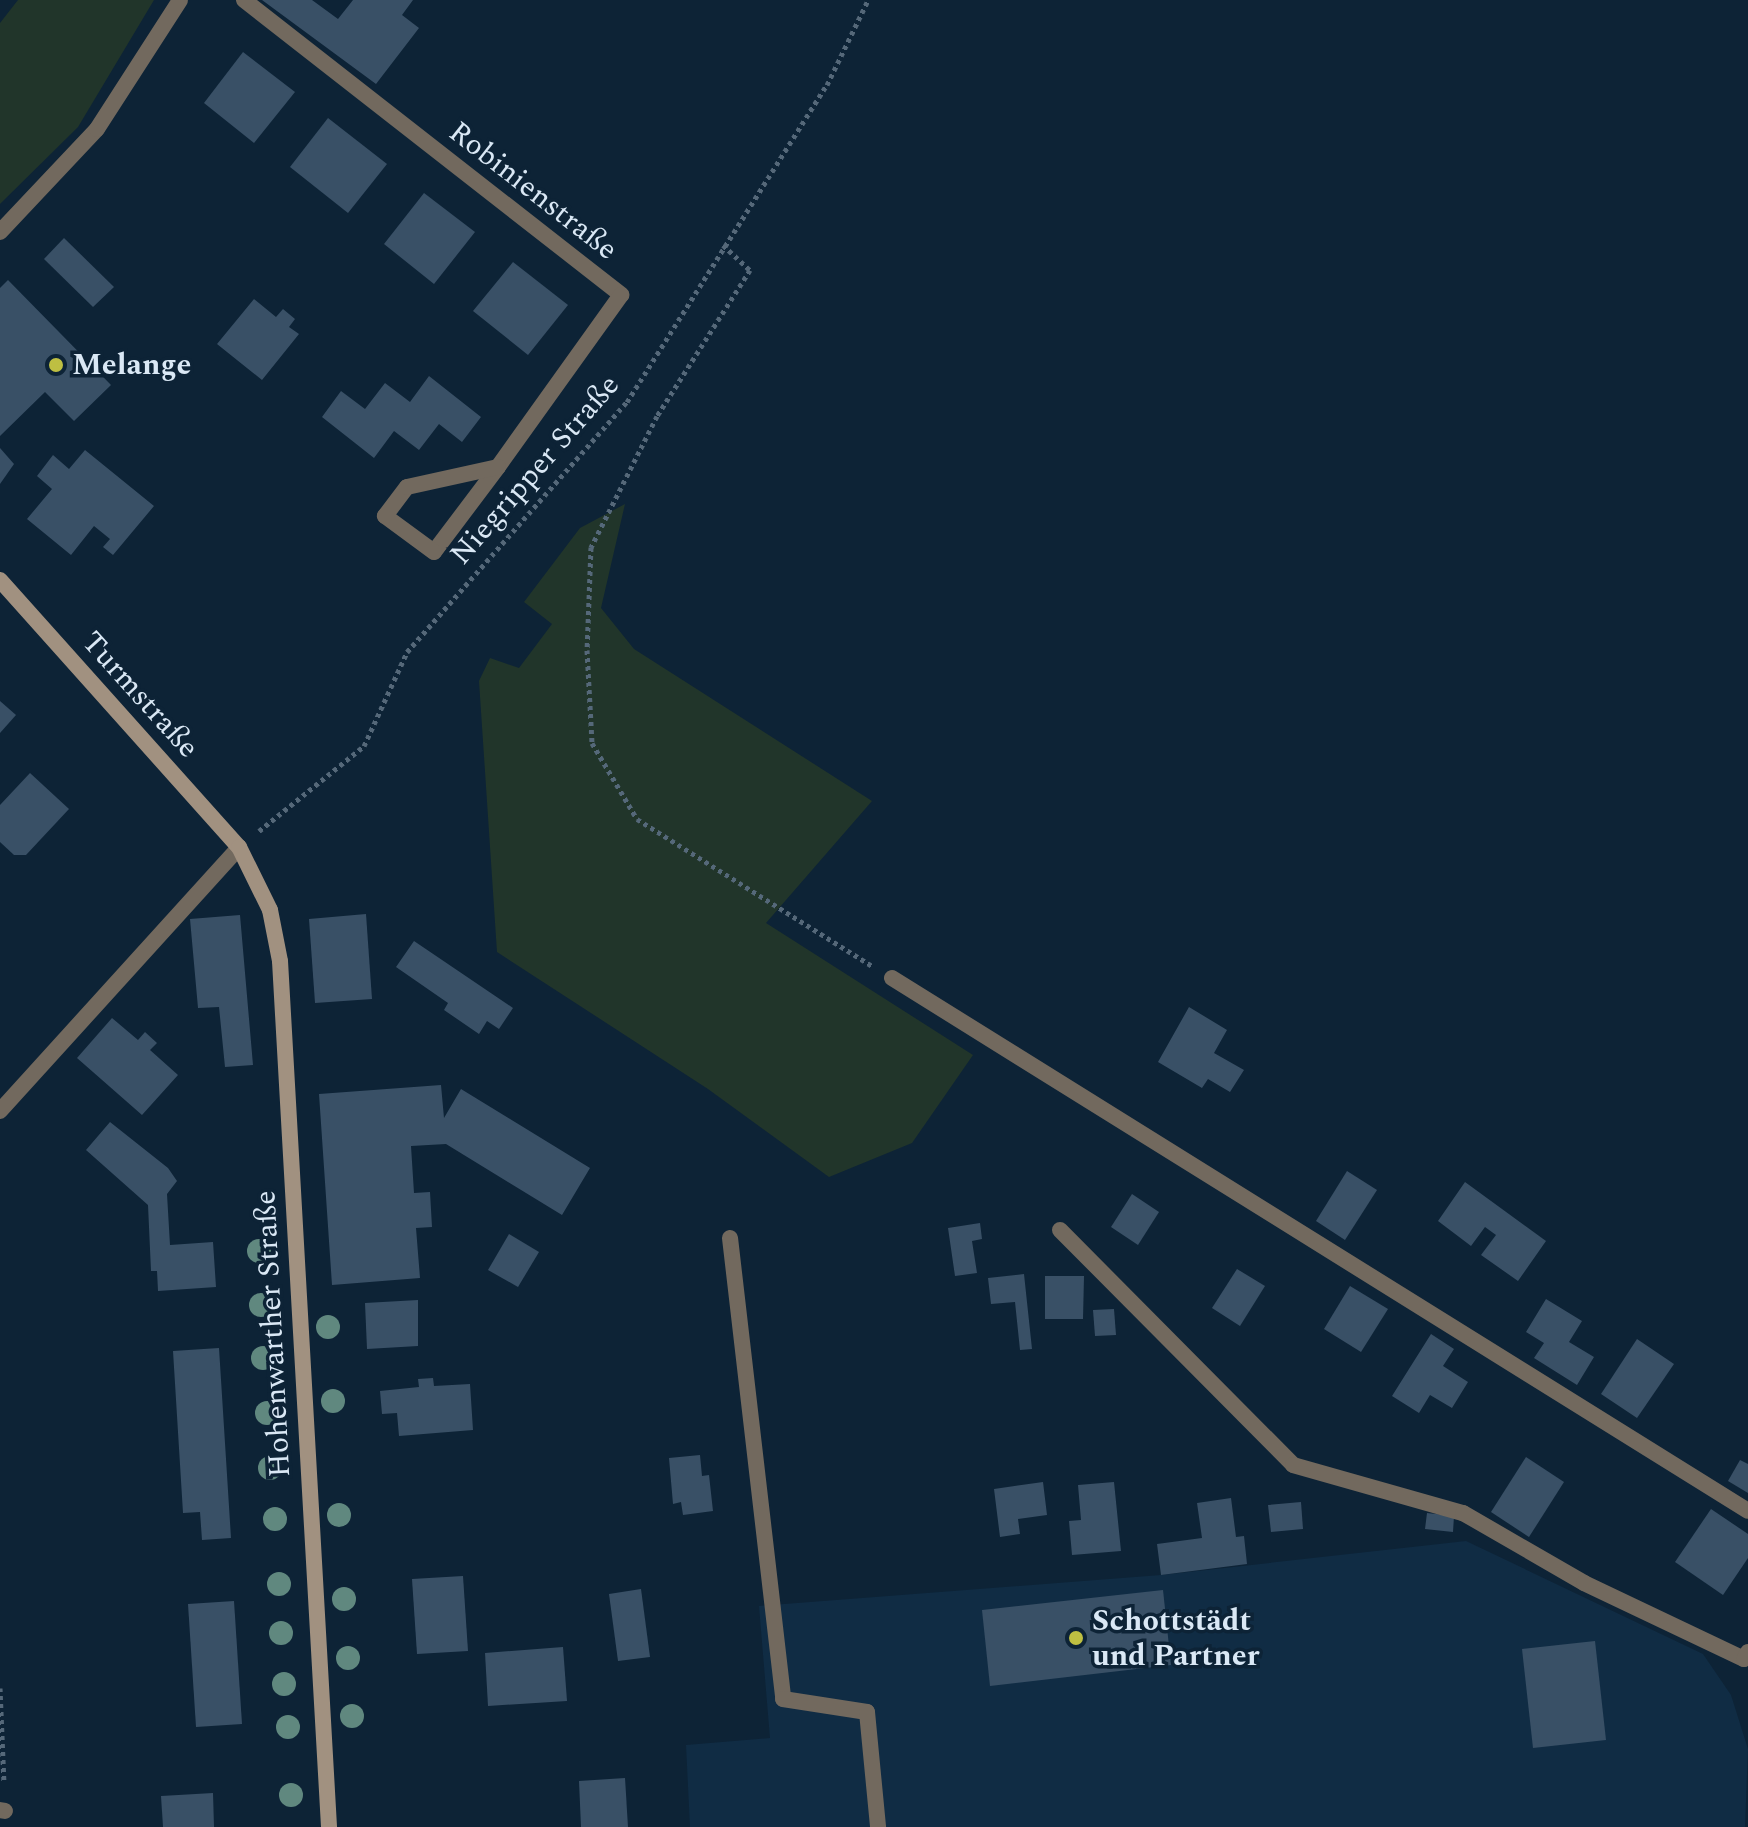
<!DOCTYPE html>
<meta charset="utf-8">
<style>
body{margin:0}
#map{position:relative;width:1748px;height:1827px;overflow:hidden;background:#0d2336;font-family:Spectral,serif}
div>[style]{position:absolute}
.built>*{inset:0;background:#102c44}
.green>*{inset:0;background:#21352a}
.building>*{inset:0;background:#395066}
.path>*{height:5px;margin-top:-2.5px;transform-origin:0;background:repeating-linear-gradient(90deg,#556879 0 4px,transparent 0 8px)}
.lane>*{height:16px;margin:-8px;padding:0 8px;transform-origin:8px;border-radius:8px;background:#72695e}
.street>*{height:16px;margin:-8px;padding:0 8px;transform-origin:8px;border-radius:8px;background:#72695e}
.secondary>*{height:16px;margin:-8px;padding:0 8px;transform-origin:8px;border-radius:8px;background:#a19180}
.trees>*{width:24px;height:24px;margin:-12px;border-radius:50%;background:#60887f}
.dots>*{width:22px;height:22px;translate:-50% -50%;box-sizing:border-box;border:4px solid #0d2336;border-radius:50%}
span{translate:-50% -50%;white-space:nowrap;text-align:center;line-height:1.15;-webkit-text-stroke:7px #0d2336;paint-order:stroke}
.street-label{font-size:30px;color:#dae8f5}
.poi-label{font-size:30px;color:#dae8f5;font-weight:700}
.left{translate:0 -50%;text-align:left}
</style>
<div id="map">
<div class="built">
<div style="clip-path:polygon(1466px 1541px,1703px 1654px,1731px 1695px,1748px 1749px,1745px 1827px,690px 1827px,686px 1745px,770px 1738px,759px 1606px,1161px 1575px)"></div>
</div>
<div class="green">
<div style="clip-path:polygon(18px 0,154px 0,78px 127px,0 204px,0 23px)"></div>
<div style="clip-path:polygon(625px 504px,601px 608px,634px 649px,872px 801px,766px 923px,973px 1055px,912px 1143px,829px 1177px,708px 1089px,497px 952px,479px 681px,490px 658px,519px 668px,552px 624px,524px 602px,580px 528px)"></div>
</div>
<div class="building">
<div style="clip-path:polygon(262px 0,312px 0,338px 19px,353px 0,413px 0,402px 15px,419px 28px,376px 84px)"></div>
<div style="clip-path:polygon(243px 52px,295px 92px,254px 143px,204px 103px)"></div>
<div style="clip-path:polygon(328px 118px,387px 164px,348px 213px,290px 167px)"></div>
<div style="clip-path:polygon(424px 193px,475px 232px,434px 284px,384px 244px)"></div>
<div style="clip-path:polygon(64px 238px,114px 287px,93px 307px,44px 259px)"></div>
<div style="clip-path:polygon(513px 262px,568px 305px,528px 355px,473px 311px)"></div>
<div style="clip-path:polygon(8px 280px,111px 385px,74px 421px,45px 392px,0 436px,0 288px)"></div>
<div style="clip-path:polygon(254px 299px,276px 317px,283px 309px,295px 319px,289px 327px,299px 334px,262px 380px,217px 344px)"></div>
<div style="clip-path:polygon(429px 376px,481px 417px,462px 442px,439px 424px,419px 450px,394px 431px,374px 458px,322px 417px,341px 391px,365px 409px,385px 383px,410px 402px)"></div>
<div style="clip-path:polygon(0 448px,14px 464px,0 484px)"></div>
<div style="clip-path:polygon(85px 450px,154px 506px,113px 555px,103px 547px,110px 539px,94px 526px,71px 555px,27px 519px,52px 489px,37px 476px,53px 455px,69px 469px)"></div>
<div style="clip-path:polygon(0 701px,16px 715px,0 733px)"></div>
<div style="clip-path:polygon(30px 773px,69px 809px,26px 855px,14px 855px,0 842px,0 805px)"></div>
<div style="clip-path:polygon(366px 914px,372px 999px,315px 1003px,309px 919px)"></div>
<div style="clip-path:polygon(240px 915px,253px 1065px,225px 1067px,219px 1007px,198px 1008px,190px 919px)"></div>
<div style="clip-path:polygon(414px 941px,513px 1008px,499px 1029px,487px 1021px,479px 1034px,444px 1010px,448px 1003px,396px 967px)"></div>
<div style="clip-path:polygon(1189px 1007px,1227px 1030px,1214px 1053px,1244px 1070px,1230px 1092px,1208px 1079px,1202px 1088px,1158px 1062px)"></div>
<div style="clip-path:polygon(112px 1018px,138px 1040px,145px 1032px,157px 1043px,150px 1050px,178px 1075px,142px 1115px,77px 1058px)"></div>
<div style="clip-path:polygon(441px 1085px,444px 1118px,461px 1089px,590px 1168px,562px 1215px,446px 1144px,411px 1146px,414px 1193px,430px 1192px,432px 1227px,416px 1228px,420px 1278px,332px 1285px,319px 1094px)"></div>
<div style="clip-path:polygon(110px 1122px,168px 1168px,177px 1181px,167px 1194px,170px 1245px,213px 1242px,216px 1287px,158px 1291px,157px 1271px,151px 1271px,148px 1205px,86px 1150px)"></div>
<div style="clip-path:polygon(1347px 1171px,1377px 1190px,1345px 1240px,1316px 1221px)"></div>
<div style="clip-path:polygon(1465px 1182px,1546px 1241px,1518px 1281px,1481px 1255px,1496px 1235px,1485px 1227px,1471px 1246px,1438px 1221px)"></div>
<div style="clip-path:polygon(1132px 1194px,1159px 1212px,1138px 1245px,1111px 1227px)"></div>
<div style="clip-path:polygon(980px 1223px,982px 1239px,972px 1241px,977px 1273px,955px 1276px,948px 1228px)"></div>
<div style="clip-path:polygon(509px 1234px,539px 1252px,518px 1287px,488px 1270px)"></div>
<div style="clip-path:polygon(1237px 1269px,1265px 1286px,1240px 1326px,1212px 1308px)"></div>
<div style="clip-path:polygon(1024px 1274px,1032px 1349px,1020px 1350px,1015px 1302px,991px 1304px,988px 1278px)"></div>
<div style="clip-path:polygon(1045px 1276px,1084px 1276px,1083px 1319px,1045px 1319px)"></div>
<div style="clip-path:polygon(1350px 1286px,1388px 1309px,1361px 1352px,1324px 1329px)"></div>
<div style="clip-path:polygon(1546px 1299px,1582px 1321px,1569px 1342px,1594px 1357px,1577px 1385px,1534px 1358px,1544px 1343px,1526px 1332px)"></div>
<div style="clip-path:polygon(418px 1300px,418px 1346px,367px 1349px,365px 1303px)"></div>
<div style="clip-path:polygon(1114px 1309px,1116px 1335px,1095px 1336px,1093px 1310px)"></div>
<div style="clip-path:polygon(1431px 1334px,1454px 1349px,1443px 1366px,1468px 1382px,1452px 1408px,1430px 1395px,1419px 1413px,1392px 1396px)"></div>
<div style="clip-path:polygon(1637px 1339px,1674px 1364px,1637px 1418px,1601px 1394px)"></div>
<div style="clip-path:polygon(219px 1348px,231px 1538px,202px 1540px,200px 1512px,183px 1513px,173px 1351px)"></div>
<div style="clip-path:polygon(433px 1378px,434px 1386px,470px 1384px,473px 1430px,399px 1436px,397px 1413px,382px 1414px,380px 1391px,419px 1387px,418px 1379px)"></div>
<div style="clip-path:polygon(700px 1455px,702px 1476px,709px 1475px,713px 1511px,683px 1515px,681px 1502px,673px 1504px,669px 1458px)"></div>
<div style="clip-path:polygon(1526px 1457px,1564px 1482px,1529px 1537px,1491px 1512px)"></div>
<div style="clip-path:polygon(1740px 1460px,1748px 1464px,1748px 1493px,1728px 1481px)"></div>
<div style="clip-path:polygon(1043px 1482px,1047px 1515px,1018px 1519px,1020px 1534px,1000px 1537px,994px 1489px)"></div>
<div style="clip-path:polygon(1114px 1482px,1121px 1551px,1072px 1555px,1069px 1521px,1081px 1520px,1078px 1485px)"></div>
<div style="clip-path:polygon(1231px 1498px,1236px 1537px,1244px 1536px,1247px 1564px,1161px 1575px,1157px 1544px,1202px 1538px,1197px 1503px)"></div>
<div style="clip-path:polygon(1301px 1502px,1303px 1529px,1271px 1532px,1268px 1505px)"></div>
<div style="clip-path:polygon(1711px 1509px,1748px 1534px,1748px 1558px,1723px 1595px,1675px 1562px)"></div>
<div style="clip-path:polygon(1427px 1513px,1454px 1516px,1453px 1532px,1425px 1529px)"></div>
<div style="clip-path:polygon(463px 1576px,468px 1651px,417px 1654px,412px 1579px)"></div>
<div style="clip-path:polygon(641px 1589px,650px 1657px,618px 1661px,609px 1594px)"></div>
<div style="clip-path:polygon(1163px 1590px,1171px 1665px,990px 1686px,982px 1610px)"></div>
<div style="clip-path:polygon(234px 1601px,242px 1724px,196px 1727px,188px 1604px)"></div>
<div style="clip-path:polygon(1595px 1641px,1606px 1740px,1533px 1748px,1522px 1649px)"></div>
<div style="clip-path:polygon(563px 1647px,567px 1701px,488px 1706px,485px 1653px)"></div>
<div style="clip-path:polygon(625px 1778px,628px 1827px,581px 1827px,579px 1781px)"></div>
<div style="clip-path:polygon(213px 1793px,214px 1827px,163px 1827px,161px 1796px)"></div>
</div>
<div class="path">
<div style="left:723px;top:245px;width:37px;rotate:43deg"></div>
<div style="left:750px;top:270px;width:173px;rotate:122.5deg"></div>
<div style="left:657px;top:416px;width:147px;rotate:116.7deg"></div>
<div style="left:591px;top:547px;width:103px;rotate:92.2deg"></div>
<div style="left:587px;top:650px;width:93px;rotate:86.9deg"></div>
<div style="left:592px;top:743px;width:88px;rotate:59.4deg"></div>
<div style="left:637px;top:819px;width:277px;rotate:32deg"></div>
<div style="left:259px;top:831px;width:135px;rotate:-39deg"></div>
<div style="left:364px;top:746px;width:103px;rotate:-65.4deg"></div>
<div style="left:407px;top:652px;width:333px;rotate:-48.7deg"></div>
<div style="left:627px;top:402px;width:375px;rotate:-57.8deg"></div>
<div style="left:827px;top:85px;width:94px;rotate:-64.2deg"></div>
<div style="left:0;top:1688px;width:95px;rotate:87.6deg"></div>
</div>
<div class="lane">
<div style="left:244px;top:0;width:479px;rotate:38deg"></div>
<div style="left:621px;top:295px;width:211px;rotate:125.6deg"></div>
<div style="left:498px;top:467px;width:106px;rotate:127deg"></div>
<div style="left:434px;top:552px;width:61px;rotate:-143.7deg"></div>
<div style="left:385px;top:516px;width:36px;rotate:-53deg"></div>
<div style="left:407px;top:487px;width:93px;rotate:-12.4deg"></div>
<div style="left:892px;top:978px;width:1008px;rotate:31.91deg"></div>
<div style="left:1060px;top:1230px;width:331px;rotate:45.2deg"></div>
<div style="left:1293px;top:1465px;width:177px;rotate:15.8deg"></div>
<div style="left:1463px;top:1513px;width:140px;rotate:30deg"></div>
<div style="left:1584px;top:1583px;width:177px;rotate:25.4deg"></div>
<div style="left:1744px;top:1659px;width:8px;rotate:-60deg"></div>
<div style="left:730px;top:1238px;width:464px;rotate:83.4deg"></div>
<div style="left:783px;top:1699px;width:85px;rotate:8.8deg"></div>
<div style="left:867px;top:1712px;width:116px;rotate:84.5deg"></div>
</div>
<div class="street">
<div style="left:0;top:232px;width:141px;rotate:-46.7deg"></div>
<div style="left:97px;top:129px;width:153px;rotate:-57.2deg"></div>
<div style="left:0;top:1111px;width:356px;rotate:-47.8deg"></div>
<div style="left:0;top:1810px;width:5px;rotate:11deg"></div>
</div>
<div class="secondary">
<div style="left:0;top:580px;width:358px;rotate:48.2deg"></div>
<div style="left:239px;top:847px;width:70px;rotate:63.8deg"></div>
<div style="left:270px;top:910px;width:52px;rotate:78.9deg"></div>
<div style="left:280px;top:961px;width:867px;rotate:86.76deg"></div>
</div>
<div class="trees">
<div style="left:259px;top:1251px"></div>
<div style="left:261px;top:1305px"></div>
<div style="left:328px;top:1327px"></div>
<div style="left:263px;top:1358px"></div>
<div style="left:333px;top:1401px"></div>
<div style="left:267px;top:1413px"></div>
<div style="left:270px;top:1468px"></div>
<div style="left:339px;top:1515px"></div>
<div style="left:275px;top:1519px"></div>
<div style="left:279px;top:1584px"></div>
<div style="left:344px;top:1599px"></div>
<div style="left:281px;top:1633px"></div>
<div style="left:348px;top:1658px"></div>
<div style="left:284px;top:1684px"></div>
<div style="left:352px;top:1716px"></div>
<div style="left:288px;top:1727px"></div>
<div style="left:291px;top:1795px"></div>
</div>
<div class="dots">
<div style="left:56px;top:365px;background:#bebf42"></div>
<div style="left:1076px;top:1638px;background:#bebf42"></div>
</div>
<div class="street-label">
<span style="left:533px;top:191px;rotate:38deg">Robinienstraße</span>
<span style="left:535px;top:470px;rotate:-49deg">Niegripper Straße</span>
<span style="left:140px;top:695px;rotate:48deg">Turmstraße</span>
<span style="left:273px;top:1334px;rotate:-93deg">Hohenwarther Straße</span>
</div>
<div class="poi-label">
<span class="left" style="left:72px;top:365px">Melange</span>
<span class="left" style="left:1092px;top:1638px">Schottstädt<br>und Partner</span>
</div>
</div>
